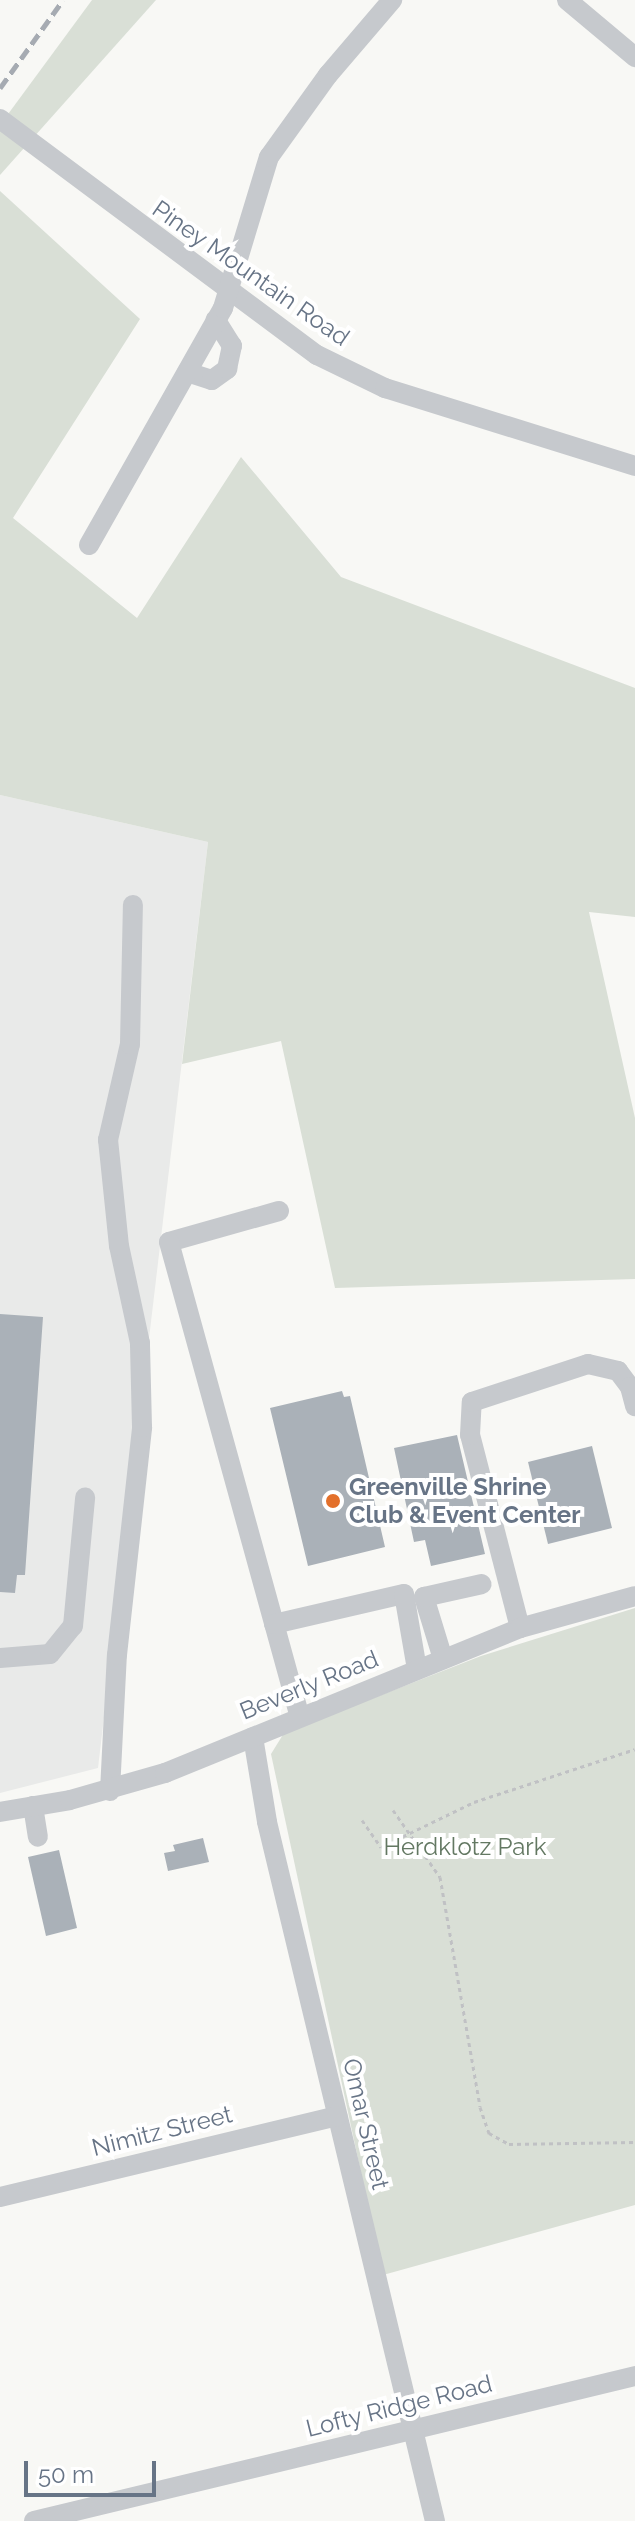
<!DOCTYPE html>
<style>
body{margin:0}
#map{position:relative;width:635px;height:2521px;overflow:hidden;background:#f8f8f5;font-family:Raleway,sans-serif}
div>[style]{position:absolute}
.built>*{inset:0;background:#e9eae9}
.green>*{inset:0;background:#d9dfd6}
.building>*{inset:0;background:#aab1b8}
.path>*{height:3px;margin-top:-1.5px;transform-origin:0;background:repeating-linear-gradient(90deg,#c0c1c4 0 4px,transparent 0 8px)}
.minor>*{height:20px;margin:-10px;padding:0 10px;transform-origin:10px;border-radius:10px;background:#c6c9cd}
.rail>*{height:5px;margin-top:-2.5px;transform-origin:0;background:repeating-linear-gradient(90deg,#a6abb2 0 12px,transparent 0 18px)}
.dots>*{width:22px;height:22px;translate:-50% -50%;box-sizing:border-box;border:4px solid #fff;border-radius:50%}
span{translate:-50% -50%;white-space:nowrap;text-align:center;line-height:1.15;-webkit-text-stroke:8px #fff;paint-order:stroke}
.street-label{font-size:24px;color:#677486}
.poi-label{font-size:24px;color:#677486;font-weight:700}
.left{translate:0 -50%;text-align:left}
.park-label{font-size:24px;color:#637862}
.scale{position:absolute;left:24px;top:2461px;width:132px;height:36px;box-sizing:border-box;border:4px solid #677486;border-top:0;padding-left:10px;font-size:24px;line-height:28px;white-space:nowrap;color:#677486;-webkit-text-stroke:6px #fff;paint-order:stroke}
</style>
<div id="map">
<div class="built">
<div style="clip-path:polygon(0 795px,208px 842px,98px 1768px,0 1793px)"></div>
</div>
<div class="green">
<div style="clip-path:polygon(92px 0,156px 0,0 175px,0 125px)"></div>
<div style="clip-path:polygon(0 191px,140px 319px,13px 518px,137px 618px,241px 457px,341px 577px,635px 688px,635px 917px,589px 912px,635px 1118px,635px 1279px,335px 1288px,281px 1041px,182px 1064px,208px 842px,0 795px)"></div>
<div style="clip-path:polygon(635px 1608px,635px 2205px,383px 2275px,271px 1754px,284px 1733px,481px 1656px)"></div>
</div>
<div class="building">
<div style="clip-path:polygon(0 1314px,43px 1317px,25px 1575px,17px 1575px,15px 1593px,0 1592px)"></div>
<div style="clip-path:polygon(342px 1391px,344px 1397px,350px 1396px,385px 1547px,308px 1566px,270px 1408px)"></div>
<div style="clip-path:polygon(457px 1435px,485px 1554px,431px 1566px,425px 1540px,414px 1542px,394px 1448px)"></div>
<div style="clip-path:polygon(592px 1446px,612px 1528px,548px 1544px,528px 1462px)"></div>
<div style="clip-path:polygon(203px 1838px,209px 1862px,168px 1871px,164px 1853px,175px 1851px,173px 1845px)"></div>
<div style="clip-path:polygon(59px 1850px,77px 1928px,46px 1936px,28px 1857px)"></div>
</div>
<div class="path">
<div style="left:393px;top:1810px;width:82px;rotate:55deg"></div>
<div style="left:440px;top:1877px;width:233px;rotate:80.1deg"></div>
<div style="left:480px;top:2107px;width:28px;rotate:71deg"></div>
<div style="left:489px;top:2133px;width:23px;rotate:29deg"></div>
<div style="left:509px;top:2144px;width:126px;rotate:-0.9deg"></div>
<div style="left:362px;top:1820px;width:33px;rotate:55deg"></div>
<div style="left:381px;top:1847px;width:103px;rotate:-25.8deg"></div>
<div style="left:474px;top:1802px;width:169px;rotate:-18.2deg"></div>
</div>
<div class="minor">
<div style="left:567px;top:0;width:89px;rotate:40deg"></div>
<div style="left:0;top:119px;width:395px;rotate:36.7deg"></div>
<div style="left:317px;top:355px;width:76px;rotate:25.9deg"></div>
<div style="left:385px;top:388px;width:262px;rotate:17.3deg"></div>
<div style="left:187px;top:372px;width:26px;rotate:18deg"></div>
<div style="left:212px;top:380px;width:19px;rotate:-36deg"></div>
<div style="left:227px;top:369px;width:24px;rotate:-78deg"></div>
<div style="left:232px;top:346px;width:31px;rotate:-122deg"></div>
<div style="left:89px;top:545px;width:272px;rotate:-60.5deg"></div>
<div style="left:223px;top:308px;width:158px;rotate:-73.1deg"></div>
<div style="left:269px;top:157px;width:101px;rotate:-54.3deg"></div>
<div style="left:328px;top:75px;width:99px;rotate:-49.5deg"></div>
<div style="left:279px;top:1211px;width:114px;rotate:164.3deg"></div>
<div style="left:169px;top:1242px;width:492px;rotate:74.6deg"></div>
<div style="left:274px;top:1624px;width:133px;rotate:-13deg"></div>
<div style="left:404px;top:1594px;width:76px;rotate:80.2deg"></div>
<div style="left:520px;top:1628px;width:199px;rotate:-104.5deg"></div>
<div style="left:470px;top:1435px;width:33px;rotate:-87deg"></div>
<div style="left:472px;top:1402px;width:122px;rotate:-18.1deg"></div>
<div style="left:588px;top:1364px;width:31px;rotate:13deg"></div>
<div style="left:618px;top:1371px;width:20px;rotate:53deg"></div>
<div style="left:630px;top:1387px;width:20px;rotate:75deg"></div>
<div style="left:0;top:1658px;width:50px;rotate:-4.6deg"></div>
<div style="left:50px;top:1654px;width:36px;rotate:-51deg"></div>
<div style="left:73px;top:1626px;width:129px;rotate:-84.6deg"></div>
<div style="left:443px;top:1659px;width:65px;rotate:-107deg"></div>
<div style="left:424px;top:1597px;width:59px;rotate:-12.6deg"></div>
<div style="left:253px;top:1737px;width:86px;rotate:80.6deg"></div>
<div style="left:267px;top:1822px;width:719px;rotate:76.49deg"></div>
<div style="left:110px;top:1791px;width:136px;rotate:-87.1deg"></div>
<div style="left:117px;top:1655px;width:229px;rotate:-83.7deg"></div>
<div style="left:142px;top:1427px;width:84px;rotate:-91.4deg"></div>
<div style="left:140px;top:1343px;width:99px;rotate:-102.2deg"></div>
<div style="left:119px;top:1246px;width:107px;rotate:-95.9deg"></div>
<div style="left:108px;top:1140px;width:98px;rotate:-77.1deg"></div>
<div style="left:130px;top:1044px;width:139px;rotate:-88.8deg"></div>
<div style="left:33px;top:1806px;width:31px;rotate:81deg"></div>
<div style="left:0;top:1812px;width:71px;rotate:-9.7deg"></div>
<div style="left:70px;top:1800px;width:99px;rotate:-15.9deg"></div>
<div style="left:165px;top:1773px;width:383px;rotate:-22.2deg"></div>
<div style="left:520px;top:1628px;width:119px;rotate:-15.5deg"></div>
<div style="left:0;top:2197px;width:347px;rotate:-13.5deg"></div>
<div style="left:34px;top:2521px;width:618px;rotate:-13.56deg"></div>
</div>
<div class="rail">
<div style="left:0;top:88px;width:108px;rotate:-54.4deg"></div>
</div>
<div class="dots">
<div style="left:333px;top:1501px;background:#e3702b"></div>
</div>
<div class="street-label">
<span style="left:251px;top:273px;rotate:35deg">Piney Mountain Road</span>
<span style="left:309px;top:1685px;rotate:-22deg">Beverly Road</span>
<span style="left:366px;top:2124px;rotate:77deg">Omar Street</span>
<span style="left:162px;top:2131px;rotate:-14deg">Nimitz Street</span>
<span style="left:399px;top:2406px;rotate:-14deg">Lofty Ridge Road</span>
</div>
<div class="poi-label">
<span class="left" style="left:349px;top:1501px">Greenville Shrine<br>Club &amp; Event Center</span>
</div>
<div class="park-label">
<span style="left:465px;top:1847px">Herdklotz Park</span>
</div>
<div class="scale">50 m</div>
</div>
